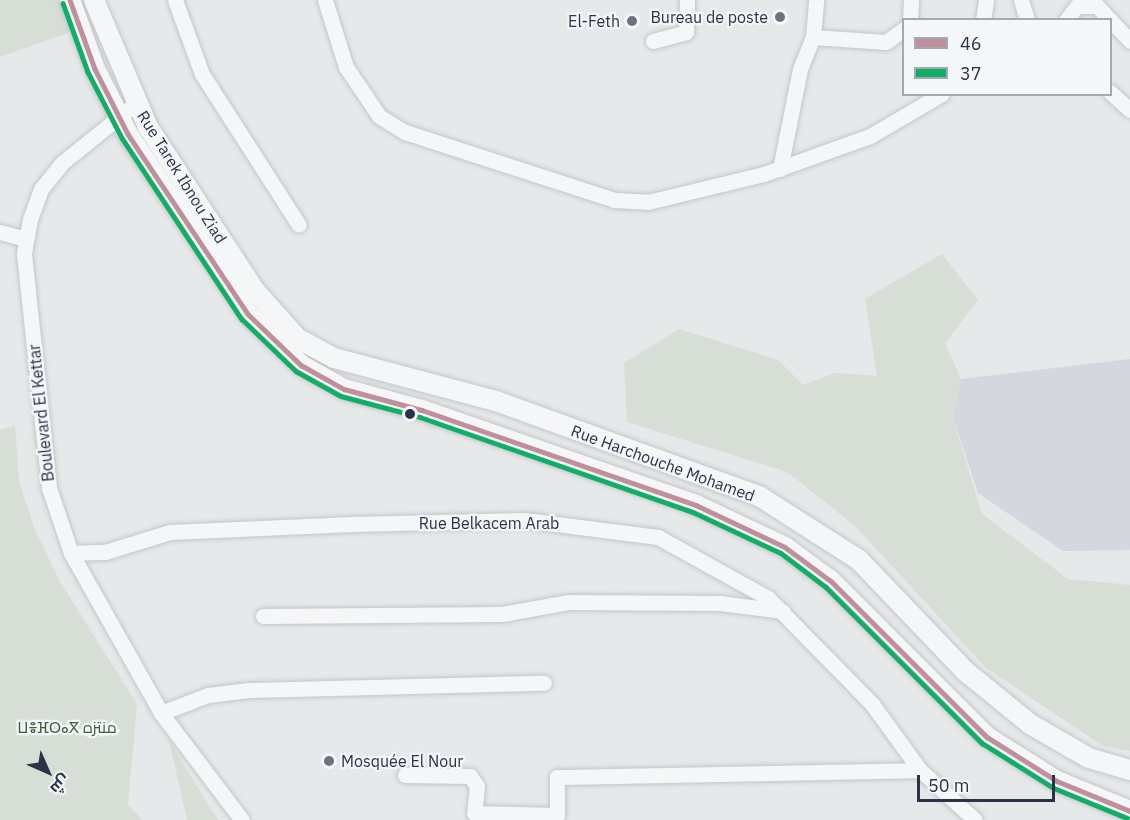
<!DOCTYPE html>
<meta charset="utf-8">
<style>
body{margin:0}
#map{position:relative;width:1130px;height:820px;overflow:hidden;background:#e6e8ea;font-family:"IBM Plex Sans",Cairo,"Noto Sans Tifinagh",sans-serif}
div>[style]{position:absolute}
.built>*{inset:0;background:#d4d7dd}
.green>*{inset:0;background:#d6ded6}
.roads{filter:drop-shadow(0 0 2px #c4c6c8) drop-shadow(0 0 2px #c4c6c8)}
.minor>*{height:15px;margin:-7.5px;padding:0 7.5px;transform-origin:7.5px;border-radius:7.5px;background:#f5f6f7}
.tertiary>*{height:20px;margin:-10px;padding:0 10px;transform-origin:10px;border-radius:10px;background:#f5f6f7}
.bus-1>*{height:4.5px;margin:-2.25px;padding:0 2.25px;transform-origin:2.25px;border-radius:2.25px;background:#bf8f9c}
.bus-2>*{height:4.5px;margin:-2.25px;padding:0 2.25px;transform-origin:2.25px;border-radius:2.25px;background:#11ae68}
.dots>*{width:16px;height:16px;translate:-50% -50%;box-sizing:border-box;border:3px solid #f4f6f9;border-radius:50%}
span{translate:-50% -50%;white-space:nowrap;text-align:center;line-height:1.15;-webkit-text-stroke:4.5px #f4f6f9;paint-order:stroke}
.poi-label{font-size:16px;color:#2b3445}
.right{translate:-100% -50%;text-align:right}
.left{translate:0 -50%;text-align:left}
.street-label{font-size:16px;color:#2b3445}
.park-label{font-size:16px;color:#3f6138}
.legend{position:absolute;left:902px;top:18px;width:210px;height:78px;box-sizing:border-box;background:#f4f6f9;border:2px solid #a4a8b1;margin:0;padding:8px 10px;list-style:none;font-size:18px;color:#2b3445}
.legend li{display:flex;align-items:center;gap:12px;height:30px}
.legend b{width:30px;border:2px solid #a4a8b1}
.north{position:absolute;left:18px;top:742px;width:60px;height:60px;-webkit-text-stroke:4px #f4f6f9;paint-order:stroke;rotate:135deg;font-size:16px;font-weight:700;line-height:24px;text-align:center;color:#2b3445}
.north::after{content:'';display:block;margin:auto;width:21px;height:27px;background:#2b3445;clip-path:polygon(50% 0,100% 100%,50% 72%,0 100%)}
.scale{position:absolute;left:917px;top:775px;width:138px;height:27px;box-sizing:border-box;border:3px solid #2b3445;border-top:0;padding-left:8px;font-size:18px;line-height:21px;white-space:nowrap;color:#2b3445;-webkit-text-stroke:4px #f4f6f9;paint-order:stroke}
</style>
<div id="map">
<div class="built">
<div style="clip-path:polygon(1130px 359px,1130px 550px,1063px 551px,978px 493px,953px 418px,961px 379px)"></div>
</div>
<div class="green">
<div style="clip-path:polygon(0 0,59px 0,70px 32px,0 57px)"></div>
<div style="clip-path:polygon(942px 254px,978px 300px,945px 343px,961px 379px,953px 419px,982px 514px,1068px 579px,1130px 585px,1130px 751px,1103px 746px,985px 667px,855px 526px,787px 472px,627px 422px,624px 363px,679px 329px,778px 360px,803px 385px,835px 373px,877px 376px,865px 299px)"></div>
<div style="clip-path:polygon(15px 425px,19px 482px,35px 530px,59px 580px,137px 704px,128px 804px,142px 820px,0 820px,0 430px)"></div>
<div style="clip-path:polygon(169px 740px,204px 798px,218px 820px,187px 820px)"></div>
</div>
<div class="roads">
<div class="minor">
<div style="left:175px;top:0;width:79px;rotate:70deg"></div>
<div style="left:202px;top:74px;width:179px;rotate:57.3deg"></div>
<div style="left:325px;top:0;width:70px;rotate:72.6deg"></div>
<div style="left:346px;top:67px;width:59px;rotate:56deg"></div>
<div style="left:379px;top:116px;width:31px;rotate:32deg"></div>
<div style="left:405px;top:132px;width:220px;rotate:18deg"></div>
<div style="left:614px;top:200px;width:34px;rotate:3deg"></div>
<div style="left:648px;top:202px;width:119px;rotate:-13.6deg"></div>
<div style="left:764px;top:174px;width:113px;rotate:-19.7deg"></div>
<div style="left:870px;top:136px;width:83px;rotate:-30.3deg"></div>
<div style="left:1021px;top:0;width:21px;rotate:73deg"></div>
<div style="left:910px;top:20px;width:20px;rotate:-87deg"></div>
<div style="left:983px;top:20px;width:20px;rotate:-81deg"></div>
<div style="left:1066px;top:20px;width:18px;rotate:-52deg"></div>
<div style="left:1077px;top:6px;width:20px"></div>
<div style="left:1097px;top:6px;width:19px;rotate:47deg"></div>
<div style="left:1110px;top:20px;width:29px;rotate:46deg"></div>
<div style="left:813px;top:37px;width:37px;rotate:-85deg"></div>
<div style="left:653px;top:41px;width:34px;rotate:-15deg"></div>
<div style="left:686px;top:32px;width:32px;rotate:-88deg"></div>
<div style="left:1110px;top:92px;width:27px;rotate:42deg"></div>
<div style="left:135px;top:104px;width:94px;rotate:141.1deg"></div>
<div style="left:62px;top:163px;width:33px;rotate:129deg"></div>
<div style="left:41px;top:189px;width:32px;rotate:110deg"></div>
<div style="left:30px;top:219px;width:36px;rotate:100deg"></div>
<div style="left:24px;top:254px;width:235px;rotate:83.9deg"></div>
<div style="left:49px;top:488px;width:69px;rotate:71.3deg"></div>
<div style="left:71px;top:553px;width:184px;rotate:60.6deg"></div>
<div style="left:161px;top:713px;width:134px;rotate:52.9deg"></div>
<div style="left:780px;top:169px;width:102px;rotate:-78.7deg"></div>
<div style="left:800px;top:69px;width:35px;rotate:-68deg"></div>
<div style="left:813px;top:37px;width:73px;rotate:3.9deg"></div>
<div style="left:886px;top:42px;width:22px;rotate:-36deg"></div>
<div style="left:0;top:232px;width:27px;rotate:15deg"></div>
<div style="left:71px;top:553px;width:34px;rotate:-2deg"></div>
<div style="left:105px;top:552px;width:68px;rotate:-17.1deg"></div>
<div style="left:170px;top:532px;width:182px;rotate:-2.5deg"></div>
<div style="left:352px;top:524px;width:173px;rotate:-1.3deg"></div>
<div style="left:525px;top:520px;width:134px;rotate:7.3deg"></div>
<div style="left:658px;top:537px;width:126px;rotate:29deg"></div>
<div style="left:768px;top:598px;width:148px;rotate:45.5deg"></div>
<div style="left:872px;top:704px;width:82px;rotate:54deg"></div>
<div style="left:920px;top:770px;width:74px;rotate:42.3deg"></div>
<div style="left:263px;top:616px;width:239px;rotate:-0.5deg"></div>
<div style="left:502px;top:614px;width:67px;rotate:-10.3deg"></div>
<div style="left:568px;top:602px;width:152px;rotate:0.4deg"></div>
<div style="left:720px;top:603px;width:63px;rotate:7.4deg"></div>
<div style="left:161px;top:713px;width:50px;rotate:-21deg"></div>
<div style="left:208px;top:695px;width:41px;rotate:-7deg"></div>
<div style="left:249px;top:690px;width:295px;rotate:-1.4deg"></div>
<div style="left:405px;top:775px;width:65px;rotate:0.9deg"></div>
<div style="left:470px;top:776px;width:12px;rotate:55deg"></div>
<div style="left:477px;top:786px;width:27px;rotate:96deg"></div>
<div style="left:474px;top:813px;width:83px;rotate:1.4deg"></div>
<div style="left:557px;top:815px;width:38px;rotate:-90deg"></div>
<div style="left:557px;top:777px;width:363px;rotate:-1.1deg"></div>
</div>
<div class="tertiary">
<div style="left:70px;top:0;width:73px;rotate:70.1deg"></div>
<div style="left:95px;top:69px;width:73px;rotate:63.1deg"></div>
<div style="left:128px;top:134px;width:216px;rotate:56.3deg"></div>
<div style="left:248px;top:314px;width:74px;rotate:43.9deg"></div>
<div style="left:301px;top:365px;width:49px;rotate:29.2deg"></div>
<div style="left:344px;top:389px;width:81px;rotate:15.1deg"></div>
<div style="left:422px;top:410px;width:290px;rotate:19.1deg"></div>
<div style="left:696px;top:505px;width:98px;rotate:25.3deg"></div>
<div style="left:785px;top:547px;width:57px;rotate:36.5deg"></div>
<div style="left:831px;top:581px;width:221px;rotate:45deg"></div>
<div style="left:987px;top:737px;width:83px;rotate:32.2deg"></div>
<div style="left:1057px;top:781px;width:79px;rotate:22.3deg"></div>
<div style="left:94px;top:0;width:138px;rotate:67deg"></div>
<div style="left:148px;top:127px;width:196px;rotate:56.9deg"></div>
<div style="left:255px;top:291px;width:63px;rotate:48.2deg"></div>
<div style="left:297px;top:338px;width:42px;rotate:28.4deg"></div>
<div style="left:334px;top:358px;width:168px;rotate:14.9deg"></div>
<div style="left:496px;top:401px;width:280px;rotate:19.9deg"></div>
<div style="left:759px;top:496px;width:119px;rotate:32.6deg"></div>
<div style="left:859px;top:560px;width:153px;rotate:46.3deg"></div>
<div style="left:965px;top:671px;width:84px;rotate:39.2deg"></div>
<div style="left:1030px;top:724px;width:68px;rotate:30deg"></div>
<div style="left:1089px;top:758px;width:43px;rotate:16.3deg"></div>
</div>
</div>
<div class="bus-1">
<div style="left:70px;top:0;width:73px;rotate:70.1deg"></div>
<div style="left:95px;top:69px;width:73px;rotate:63.1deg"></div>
<div style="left:128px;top:134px;width:216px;rotate:56.3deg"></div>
<div style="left:248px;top:314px;width:74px;rotate:43.9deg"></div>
<div style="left:301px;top:365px;width:49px;rotate:29.2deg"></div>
<div style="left:344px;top:389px;width:81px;rotate:15.1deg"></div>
<div style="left:422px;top:410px;width:290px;rotate:19.1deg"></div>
<div style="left:696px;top:505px;width:98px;rotate:25.3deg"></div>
<div style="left:785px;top:547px;width:57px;rotate:36.5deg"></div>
<div style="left:831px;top:581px;width:221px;rotate:45deg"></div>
<div style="left:987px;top:737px;width:83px;rotate:32.2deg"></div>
<div style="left:1057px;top:781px;width:79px;rotate:22.3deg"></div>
</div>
<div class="bus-2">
<div style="left:63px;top:3px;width:73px;rotate:70.1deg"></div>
<div style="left:88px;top:72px;width:74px;rotate:62.7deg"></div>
<div style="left:122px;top:138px;width:217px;rotate:56.5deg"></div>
<div style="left:242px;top:319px;width:75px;rotate:43.9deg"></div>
<div style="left:296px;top:371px;width:51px;rotate:29.1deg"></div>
<div style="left:341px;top:396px;width:82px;rotate:14.9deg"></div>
<div style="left:420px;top:417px;width:289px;rotate:19.2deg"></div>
<div style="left:693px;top:512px;width:97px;rotate:25deg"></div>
<div style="left:781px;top:553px;width:56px;rotate:37.1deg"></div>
<div style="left:826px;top:587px;width:221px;rotate:45deg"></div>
<div style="left:982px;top:743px;width:85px;rotate:32deg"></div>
<div style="left:1054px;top:788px;width:79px;rotate:22.3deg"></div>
</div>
<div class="dots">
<div style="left:780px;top:17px;background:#6c737f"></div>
<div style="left:632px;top:21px;background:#6c737f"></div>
<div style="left:410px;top:414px;background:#2b3445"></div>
<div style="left:329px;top:761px;background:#6c737f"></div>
</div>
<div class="poi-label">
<span class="right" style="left:768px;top:17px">Bureau de poste</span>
<span class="right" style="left:620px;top:21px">El-Feth</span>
<span class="left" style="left:341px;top:761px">Mosquée El Nour</span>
</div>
<div class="street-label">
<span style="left:182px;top:177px;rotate:58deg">Rue Tarek Ibnou Ziad</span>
<span style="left:41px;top:413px;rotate:-96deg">Boulevard El Kettar</span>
<span style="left:663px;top:463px;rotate:20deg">Rue Harchouche Mohamed</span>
<span style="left:489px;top:523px">Rue Belkacem Arab</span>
</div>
<div class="park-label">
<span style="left:67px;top:727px">ⵡⴻⴼⵔⴰⴳ منتزه</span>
</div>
<ul class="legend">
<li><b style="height:8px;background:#bf8f9c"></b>46</li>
<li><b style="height:8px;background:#11ae68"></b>37</li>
</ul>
<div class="north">ش</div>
<div class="scale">50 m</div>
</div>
